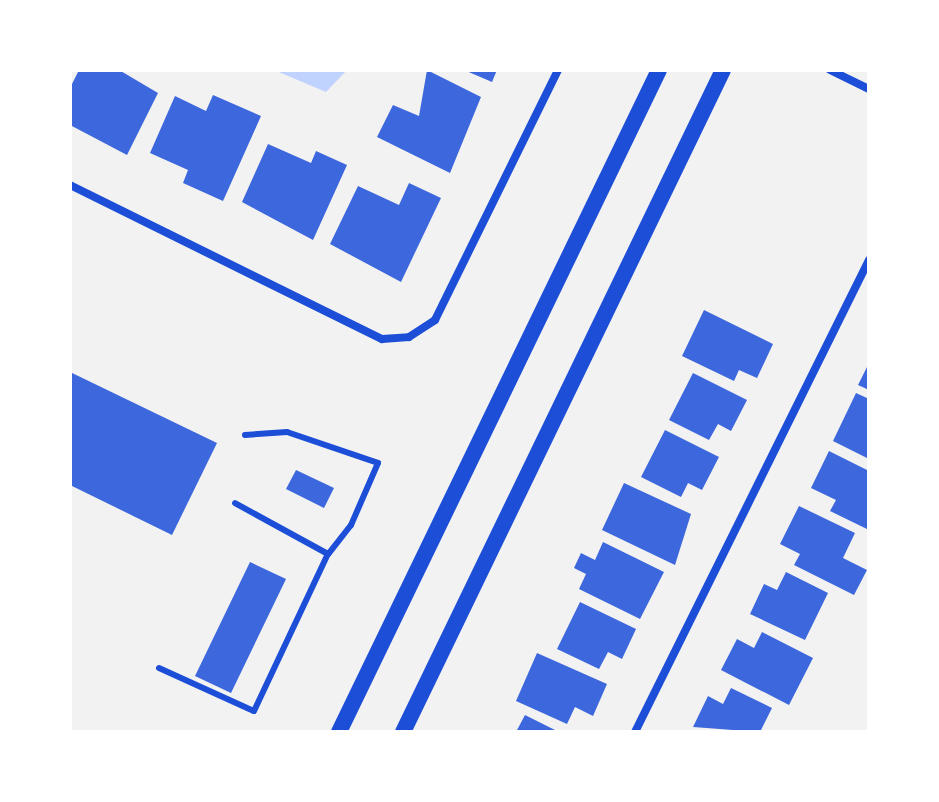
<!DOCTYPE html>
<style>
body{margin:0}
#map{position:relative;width:939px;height:802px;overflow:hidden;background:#f2f2f2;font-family:Karla,sans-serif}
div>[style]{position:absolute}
.water>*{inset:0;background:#bfd3fe}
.building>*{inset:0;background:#3d67dc}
.service>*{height:6px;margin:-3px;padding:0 3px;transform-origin:3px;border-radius:3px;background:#1d4ed8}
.minor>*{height:8px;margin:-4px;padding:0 4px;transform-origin:4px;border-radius:4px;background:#1d4ed8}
.secondary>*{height:16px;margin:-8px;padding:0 8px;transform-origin:8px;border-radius:8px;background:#1d4ed8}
span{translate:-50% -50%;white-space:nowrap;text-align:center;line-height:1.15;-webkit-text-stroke:6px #fff;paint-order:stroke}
.frame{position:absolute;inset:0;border:72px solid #fff;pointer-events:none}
</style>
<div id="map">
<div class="water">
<div style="clip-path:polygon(274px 70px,347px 70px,326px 92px)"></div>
</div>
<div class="building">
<div style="clip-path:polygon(79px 70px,119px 70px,158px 93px,127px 155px,70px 125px,70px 88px)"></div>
<div style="clip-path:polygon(427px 70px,481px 97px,450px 173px,377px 137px,393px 105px,419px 116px)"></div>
<div style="clip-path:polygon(464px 70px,497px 70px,492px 82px)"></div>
<div style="clip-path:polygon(213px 95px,261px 116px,223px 201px,183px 183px,188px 170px,150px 153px,175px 96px,206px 111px)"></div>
<div style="clip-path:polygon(268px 144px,311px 163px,316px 151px,347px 165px,313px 240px,242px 202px)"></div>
<div style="clip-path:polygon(409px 183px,441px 198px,401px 282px,330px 244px,358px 186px,399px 205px)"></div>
<div style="clip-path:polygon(704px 310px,773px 344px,757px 378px,739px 370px,734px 381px,682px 356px)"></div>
<div style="clip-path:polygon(869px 363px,869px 390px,858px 385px)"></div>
<div style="clip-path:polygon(70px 372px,217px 443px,172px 535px,70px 485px)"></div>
<div style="clip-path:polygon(693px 373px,747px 400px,731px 431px,718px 424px,709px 440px,669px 420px)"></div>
<div style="clip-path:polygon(856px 393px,869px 399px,869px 459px,833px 441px)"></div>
<div style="clip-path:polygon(665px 430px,719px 457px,702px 490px,688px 483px,681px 497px,641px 477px)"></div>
<div style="clip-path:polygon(829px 451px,869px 471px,869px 530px,830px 511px,836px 500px,811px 488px)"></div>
<div style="clip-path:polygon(296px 470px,334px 488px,324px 508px,286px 489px)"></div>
<div style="clip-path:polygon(624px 483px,691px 514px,675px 565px,602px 530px)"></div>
<div style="clip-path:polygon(799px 506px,855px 533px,843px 558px,867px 570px,854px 595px,794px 565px,800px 554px,780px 544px)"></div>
<div style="clip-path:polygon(603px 542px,664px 572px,640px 619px,579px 589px,586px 574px,574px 568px,581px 553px,595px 560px)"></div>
<div style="clip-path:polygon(250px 562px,286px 579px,231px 693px,195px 676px)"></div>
<div style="clip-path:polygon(786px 572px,828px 593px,805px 640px,750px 614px,764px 584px,777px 590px)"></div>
<div style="clip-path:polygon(580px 602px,636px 629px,622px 659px,608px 652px,599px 669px,557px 649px)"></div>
<div style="clip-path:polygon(762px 632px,813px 658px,789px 705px,721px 670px,737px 639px,754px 648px)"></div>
<div style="clip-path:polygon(537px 653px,607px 684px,593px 716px,575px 707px,567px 724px,516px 701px)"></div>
<div style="clip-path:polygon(731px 688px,772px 708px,760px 732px,693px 727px,708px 696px,723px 704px)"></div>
<div style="clip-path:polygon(525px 715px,559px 732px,516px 732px)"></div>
</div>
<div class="service">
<div style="left:245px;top:435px;width:42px;rotate:-4.1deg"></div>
<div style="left:287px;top:432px;width:96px;rotate:18.8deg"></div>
<div style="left:378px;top:463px;width:68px;rotate:113.5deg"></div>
<div style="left:351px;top:525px;width:37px;rotate:128deg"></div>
<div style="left:159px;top:668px;width:104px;rotate:24.4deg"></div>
<div style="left:254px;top:711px;width:174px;rotate:-64.8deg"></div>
<div style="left:328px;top:554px;width:106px;rotate:-151.3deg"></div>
</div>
<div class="minor">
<div style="left:830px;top:70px;width:43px;rotate:26deg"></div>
<div style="left:70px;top:185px;width:348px;rotate:26.3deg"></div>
<div style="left:382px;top:339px;width:27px;rotate:-4deg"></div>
<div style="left:409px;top:337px;width:31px;rotate:-33deg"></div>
<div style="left:435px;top:320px;width:279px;rotate:-63.8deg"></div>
<div style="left:635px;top:732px;width:527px;rotate:-63.63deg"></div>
</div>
<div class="secondary">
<div style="left:339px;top:732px;width:735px;rotate:-64.2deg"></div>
<div style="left:403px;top:732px;width:735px;rotate:-64.2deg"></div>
</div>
<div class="frame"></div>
</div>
